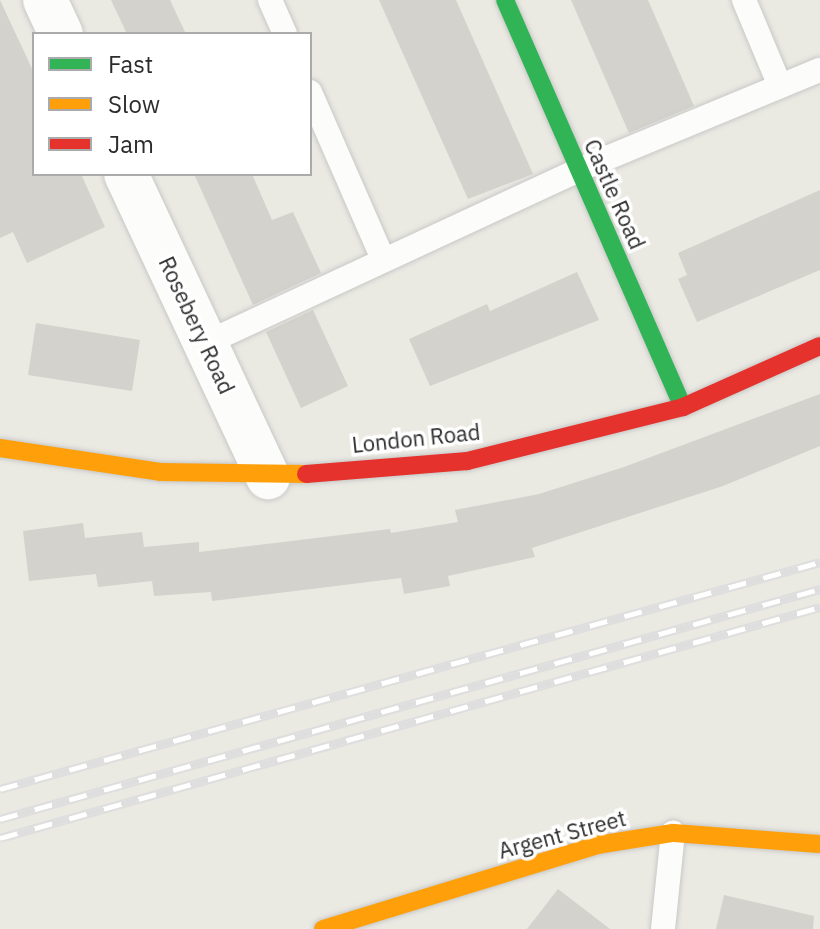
<!DOCTYPE html>
<style>
body{margin:0}
#map{position:relative;width:820px;height:929px;overflow:hidden;background:#eae9e2;font-family:"IBM Plex Sans",sans-serif}
div>[style]{position:absolute}
.building>*{inset:0;background:#d3d2cd}
.roads{filter:drop-shadow(0 0 2px #c8c8c7) drop-shadow(0 0 2px #c8c8c7)}
.lane>*{height:24px;margin:-12px;padding:0 12px;transform-origin:12px;border-radius:12px;background:#fcfcfb}
.street>*{height:44px;margin:-22px;padding:0 22px;transform-origin:22px;border-radius:22px;background:#fcfcfb}
.fast>*{height:18px;margin:-9px;padding:0 9px;transform-origin:9px;border-radius:9px;background:#30b455}
.slow>*{height:18px;margin:-9px;padding:0 9px;transform-origin:9px;border-radius:9px;background:#ff9f0a}
.jam>*{height:18px;margin:-9px;padding:0 9px;transform-origin:9px;border-radius:9px;background:#e5322d}
.rail>*{height:9px;margin-top:-4.5px;transform-origin:0;background:repeating-linear-gradient(90deg,#fff 0 18px,#dededf 0 36px);box-sizing:border-box;border-block:2px solid #dededf}
span{translate:-50% -50%;white-space:nowrap;text-align:center;line-height:1.15;-webkit-text-stroke:7px #fff;paint-order:stroke}
.street-label{font-size:22px;color:#2c2c2c}
.legend{position:absolute;left:32px;top:32px;width:280px;height:144px;box-sizing:border-box;background:#fff;border:2px solid #ababab;margin:0;padding:10px 14px;list-style:none;font-size:24px;color:#2c2c2c}
.legend li{display:flex;align-items:center;gap:16px;height:40px}
.legend b{width:40px;border:2px solid #ababab}
</style>
<div id="map">
<div class="building">
<div style="clip-path:polygon(0 0,34px 73px,34px 174px,81px 174px,105px 227px,27px 263px,13px 232px,0 238px)"></div>
<div style="clip-path:polygon(111px 0,170px 0,186px 34px,127px 34px)"></div>
<div style="clip-path:polygon(379px 0,456px 0,533px 174px,468px 199px)"></div>
<div style="clip-path:polygon(571px 0,648px 0,694px 106px,629px 133px)"></div>
<div style="clip-path:polygon(194px 174px,252px 174px,272px 220px,293px 212px,321px 273px,253px 305px)"></div>
<div style="clip-path:polygon(820px 190px,820px 270px,697px 322px,678px 279px,687px 275px,678px 253px)"></div>
<div style="clip-path:polygon(577px 272px,599px 320px,430px 386px,409px 339px,487px 304px,490px 311px)"></div>
<div style="clip-path:polygon(313px 310px,348px 386px,301px 408px,266px 332px)"></div>
<div style="clip-path:polygon(36px 323px,140px 340px,132px 391px,28px 375px)"></div>
<div style="clip-path:polygon(820px 394px,820px 446px,723px 486px,532px 548px,535px 557px,448px 576px,450px 586px,404px 594px,401px 578px,212px 601px,211px 592px,154px 596px,152px 581px,98px 587px,96px 574px,29px 581px,23px 531px,83px 523px,85px 538px,142px 532px,144px 547px,199px 542px,199px 552px,390px 529px,391px 533px,458px 522px,455px 510px,539px 494px,624px 467px)"></div>
<div style="clip-path:polygon(558px 889px,610px 929px,527px 929px)"></div>
<div style="clip-path:polygon(724px 895px,814px 916px,813px 929px,716px 929px)"></div>
</div>
<div class="roads">
<div class="lane">
<div style="left:270px;top:0;width:37px;rotate:66deg"></div>
<div style="left:744px;top:0;width:93px;rotate:67.3deg"></div>
<div style="left:310px;top:92px;width:180px;rotate:66.4deg"></div>
<div style="left:206px;top:343px;width:410px;rotate:-24.9deg"></div>
<div style="left:578px;top:170px;width:262px;rotate:-22.5deg"></div>
<div style="left:663px;top:929px;width:97px;rotate:-84.1deg"></div>
</div>
<div class="street">
<div style="left:45px;top:0;width:38px;rotate:65deg"></div>
<div style="left:126px;top:174px;width:335px;rotate:64.9deg"></div>
</div>
<div class="fast">
<div style="left:505px;top:0;width:444px;rotate:66.4deg"></div>
</div>
<div class="slow">
<div style="left:0;top:448px;width:162px;rotate:8.5deg"></div>
<div style="left:160px;top:472px;width:146px;rotate:0.8deg"></div>
<div style="left:323px;top:929px;width:287px;rotate:-17deg"></div>
<div style="left:597px;top:845px;width:77px;rotate:-9deg"></div>
<div style="left:673px;top:833px;width:147px;rotate:4.3deg"></div>
</div>
<div class="jam">
<div style="left:306px;top:474px;width:162px;rotate:-4.6deg"></div>
<div style="left:467px;top:461px;width:223px;rotate:-14deg"></div>
<div style="left:683px;top:407px;width:150px;rotate:-24deg"></div>
</div>
</div>
<div class="rail">
<div style="left:0;top:789px;width:851px;rotate:-15.47deg"></div>
<div style="left:0;top:819px;width:852px;rotate:-15.67deg"></div>
<div style="left:0;top:838px;width:852px;rotate:-15.73deg"></div>
</div>
<div class="street-label">
<span style="left:615px;top:194px;rotate:66deg">Castle Road</span>
<span style="left:197px;top:325px;rotate:65deg">Rosebery Road</span>
<span style="left:416px;top:438px;rotate:-6deg">London Road</span>
<span style="left:562px;top:834px;rotate:-15deg">Argent Street</span>
</div>
<ul class="legend">
<li><b style="height:10px;background:#30b455"></b>Fast</li>
<li><b style="height:10px;background:#ff9f0a"></b>Slow</li>
<li><b style="height:10px;background:#e5322d"></b>Jam</li>
</ul>
</div>
